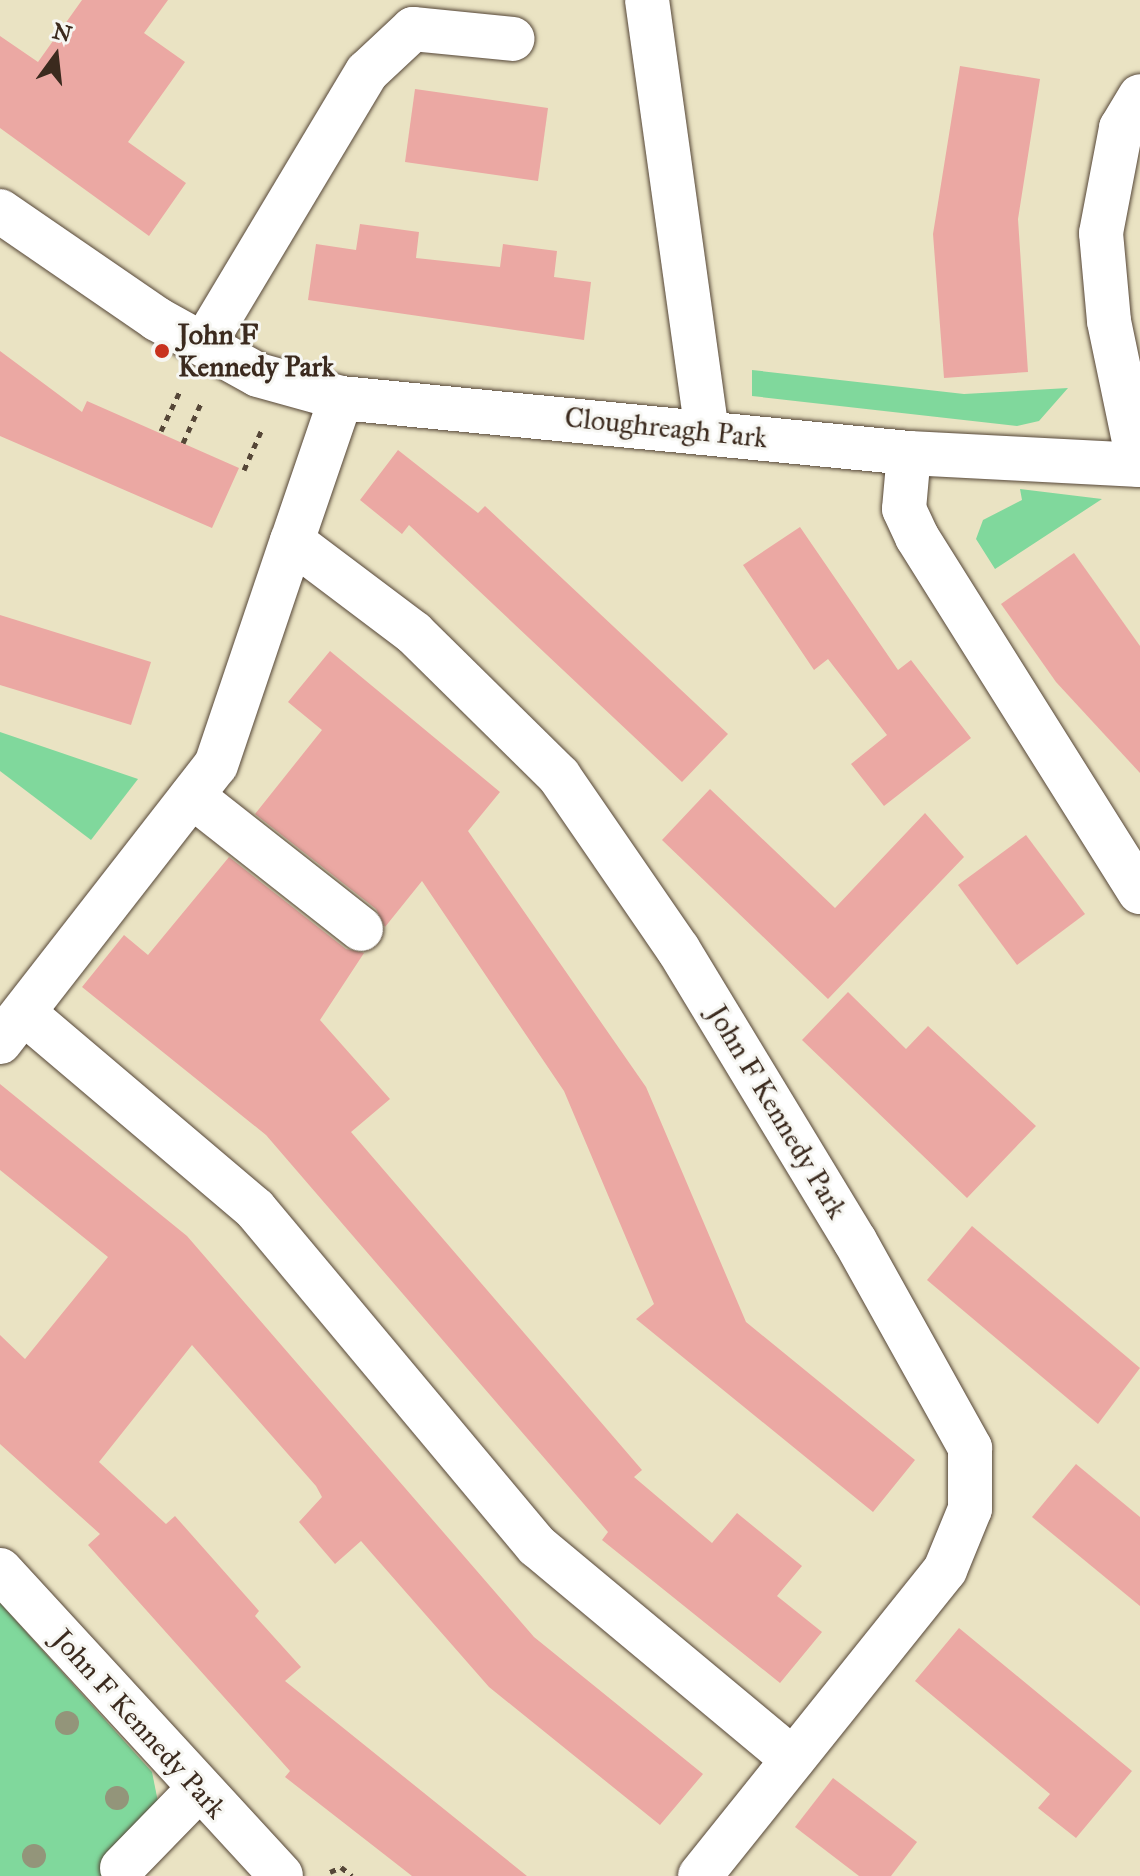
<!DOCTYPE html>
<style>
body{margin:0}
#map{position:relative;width:1140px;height:1876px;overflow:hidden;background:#eae3c3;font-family:"IM FELL Great Primer",serif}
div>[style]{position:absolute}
.green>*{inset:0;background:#80d89c}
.building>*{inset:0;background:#eba8a3}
.path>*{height:5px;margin-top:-2.5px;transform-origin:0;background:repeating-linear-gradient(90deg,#554637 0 6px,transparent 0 12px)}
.roads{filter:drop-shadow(0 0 2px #554637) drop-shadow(0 0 2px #554637)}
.minor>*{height:44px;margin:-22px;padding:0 22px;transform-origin:22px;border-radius:22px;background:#fff}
.trees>*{width:24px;height:24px;margin:-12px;border-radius:50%;background:#93957a}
.dots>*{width:22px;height:22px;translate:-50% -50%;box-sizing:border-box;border:4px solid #f6f6f2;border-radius:50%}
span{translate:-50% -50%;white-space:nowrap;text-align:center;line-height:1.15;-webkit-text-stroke:6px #f6f6f2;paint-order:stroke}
.poi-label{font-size:28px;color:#3b2a1e;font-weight:700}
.left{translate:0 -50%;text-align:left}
.street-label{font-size:28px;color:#3b2a1e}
.north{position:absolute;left:16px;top:16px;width:80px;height:80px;-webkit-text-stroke:6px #f6f6f2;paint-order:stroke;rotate:15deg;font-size:22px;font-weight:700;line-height:32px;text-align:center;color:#3b2a1e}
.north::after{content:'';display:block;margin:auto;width:28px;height:36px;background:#3b2a1e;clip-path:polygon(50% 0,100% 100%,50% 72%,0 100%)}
</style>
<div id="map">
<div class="green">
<div style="clip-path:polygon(752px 370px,964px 394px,1068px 388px,1039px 421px,1017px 426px,752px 396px)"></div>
<div style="clip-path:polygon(1020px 489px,1102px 499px,995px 569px,976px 539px,983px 520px,1022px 500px)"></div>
<div style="clip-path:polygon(0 732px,138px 779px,91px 840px,0 771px)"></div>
<div style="clip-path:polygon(0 1603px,152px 1772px,158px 1802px,133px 1876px,0 1876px)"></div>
</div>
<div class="building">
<div style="clip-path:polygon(82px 0,168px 0,144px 33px,185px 62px,128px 142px,186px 183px,149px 236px,0 128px,0 36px,38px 62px)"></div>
<div style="clip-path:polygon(960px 66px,1040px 79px,1018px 219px,1028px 372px,944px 378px,933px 234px)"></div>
<div style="clip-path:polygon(415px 89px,548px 108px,538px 181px,405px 162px)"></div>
<div style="clip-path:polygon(360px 224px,419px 232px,416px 258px,500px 267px,503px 244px,557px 251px,554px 277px,591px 282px,584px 340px,308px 300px,316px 244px,356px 250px)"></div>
<div style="clip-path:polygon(0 351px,82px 412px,87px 401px,239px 468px,212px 528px,0 436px)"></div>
<div style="clip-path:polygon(398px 450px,478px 513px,485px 506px,728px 734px,682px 782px,409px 525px,402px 534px,360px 500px)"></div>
<div style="clip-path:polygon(800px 527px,898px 670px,911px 660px,971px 738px,884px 806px,851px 764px,887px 735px,828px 659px,814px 670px,743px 565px)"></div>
<div style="clip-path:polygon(1074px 553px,1140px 646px,1140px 773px,1056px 682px,1001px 604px)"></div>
<div style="clip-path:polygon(0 615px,151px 662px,131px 725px,0 685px)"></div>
<div style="clip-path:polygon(330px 651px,500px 792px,468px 831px,646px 1087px,746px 1322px,915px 1460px,873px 1512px,636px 1319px,654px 1304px,564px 1091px,422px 881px,385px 927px,376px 909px,255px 814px,322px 730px,288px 702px)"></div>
<div style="clip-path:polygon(710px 789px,835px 908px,925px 813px,964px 857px,828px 999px,662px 840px)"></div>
<div style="clip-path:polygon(1026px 835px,1085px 914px,1017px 965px,958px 885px)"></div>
<div style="clip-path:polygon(229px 857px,346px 949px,364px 953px,320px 1020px,390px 1099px,351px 1132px,642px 1470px,634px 1477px,712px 1543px,737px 1513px,802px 1566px,777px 1596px,822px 1632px,780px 1683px,602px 1540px,608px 1532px,266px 1135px,82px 987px,124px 935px,148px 955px)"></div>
<div style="clip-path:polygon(848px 992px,906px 1049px,928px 1026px,1036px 1126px,967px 1198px,802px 1040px)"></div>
<div style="clip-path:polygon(0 1084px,187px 1236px,534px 1637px,703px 1774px,660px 1825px,489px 1687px,361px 1541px,335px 1564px,299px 1522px,322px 1497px,316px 1486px,192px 1345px,99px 1462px,166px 1524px,175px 1516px,259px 1611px,255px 1616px,301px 1667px,285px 1681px,527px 1876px,412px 1876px,285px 1777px,290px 1771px,88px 1545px,100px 1534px,0 1444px,0 1335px,25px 1359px,108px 1257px,0 1170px)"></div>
<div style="clip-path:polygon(972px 1226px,1140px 1368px,1098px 1424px,927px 1280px)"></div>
<div style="clip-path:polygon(1076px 1464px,1140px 1517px,1140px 1606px,1032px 1517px)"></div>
<div style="clip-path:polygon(959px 1628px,1132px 1771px,1076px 1838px,1038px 1808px,1050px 1794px,915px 1681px)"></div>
<div style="clip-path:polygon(833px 1778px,917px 1842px,891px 1876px,859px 1876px,795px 1827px)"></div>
</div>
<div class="path">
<div style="left:161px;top:431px;width:44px;rotate:-64.6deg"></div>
<div style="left:183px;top:443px;width:46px;rotate:-65.7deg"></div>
<div style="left:244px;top:470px;width:45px;rotate:-66.3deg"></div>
<div style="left:330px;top:1872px;width:12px;rotate:-24deg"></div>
<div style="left:341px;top:1867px;width:14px;rotate:39deg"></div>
</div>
<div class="roads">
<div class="minor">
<div style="left:647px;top:0;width:435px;rotate:82.1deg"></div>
<div style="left:0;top:211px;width:191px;rotate:34.5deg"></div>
<div style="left:157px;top:319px;width:115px;rotate:29deg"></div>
<div style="left:258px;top:375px;width:86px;rotate:15.5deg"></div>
<div style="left:341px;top:398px;width:571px;rotate:5.53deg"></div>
<div style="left:909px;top:453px;width:231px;rotate:3deg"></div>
<div style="left:204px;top:344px;width:317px;rotate:-59.1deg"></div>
<div style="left:367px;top:72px;width:63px;rotate:-43.1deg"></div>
<div style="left:413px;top:29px;width:100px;rotate:5.7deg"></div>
<div style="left:341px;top:398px;width:151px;rotate:108.9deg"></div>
<div style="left:292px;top:541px;width:153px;rotate:37deg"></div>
<div style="left:414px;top:633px;width:204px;rotate:44.6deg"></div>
<div style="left:559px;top:776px;width:210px;rotate:55.5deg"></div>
<div style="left:678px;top:949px;width:341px;rotate:58.8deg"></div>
<div style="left:855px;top:1241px;width:237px;rotate:60.9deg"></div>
<div style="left:970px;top:1448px;width:61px;rotate:90deg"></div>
<div style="left:970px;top:1509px;width:66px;rotate:112.3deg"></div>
<div style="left:945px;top:1570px;width:392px;rotate:128.7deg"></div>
<div style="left:909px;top:453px;width:56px;rotate:95.1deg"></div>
<div style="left:904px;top:509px;width:31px;rotate:65deg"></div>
<div style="left:917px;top:537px;width:419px;rotate:57.9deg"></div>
<div style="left:1139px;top:465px;width:147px;rotate:-101.8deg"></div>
<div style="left:1109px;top:321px;width:88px;rotate:-95.2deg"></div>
<div style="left:1101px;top:233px;width:107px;rotate:-79.2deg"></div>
<div style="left:1121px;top:128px;width:37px;rotate:-59deg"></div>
<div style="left:192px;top:796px;width:215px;rotate:38.2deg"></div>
<div style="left:24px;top:1013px;width:303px;rotate:40.3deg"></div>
<div style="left:255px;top:1209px;width:439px;rotate:50.1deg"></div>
<div style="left:537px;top:1546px;width:333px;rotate:39.8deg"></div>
<div style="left:0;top:1042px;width:351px;rotate:-52.1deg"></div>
<div style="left:216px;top:765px;width:237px;rotate:-71.3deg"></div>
<div style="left:0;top:1570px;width:415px;rotate:47.4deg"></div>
<div style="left:122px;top:1868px;width:106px;rotate:-45.8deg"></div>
</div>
</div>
<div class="trees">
<div style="left:67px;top:1723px"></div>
<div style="left:117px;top:1798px"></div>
<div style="left:34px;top:1856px"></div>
</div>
<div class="dots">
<div style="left:162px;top:351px;background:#c8321e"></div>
</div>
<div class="poi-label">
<span class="left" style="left:178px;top:351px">John F<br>Kennedy Park</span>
</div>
<div class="street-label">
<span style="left:666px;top:428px;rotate:6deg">Cloughreagh Park</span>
<span style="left:777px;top:1112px;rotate:59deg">John F Kennedy Park</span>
<span style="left:139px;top:1724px;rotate:48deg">John F Kennedy Park</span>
</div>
<div class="north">N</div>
</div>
